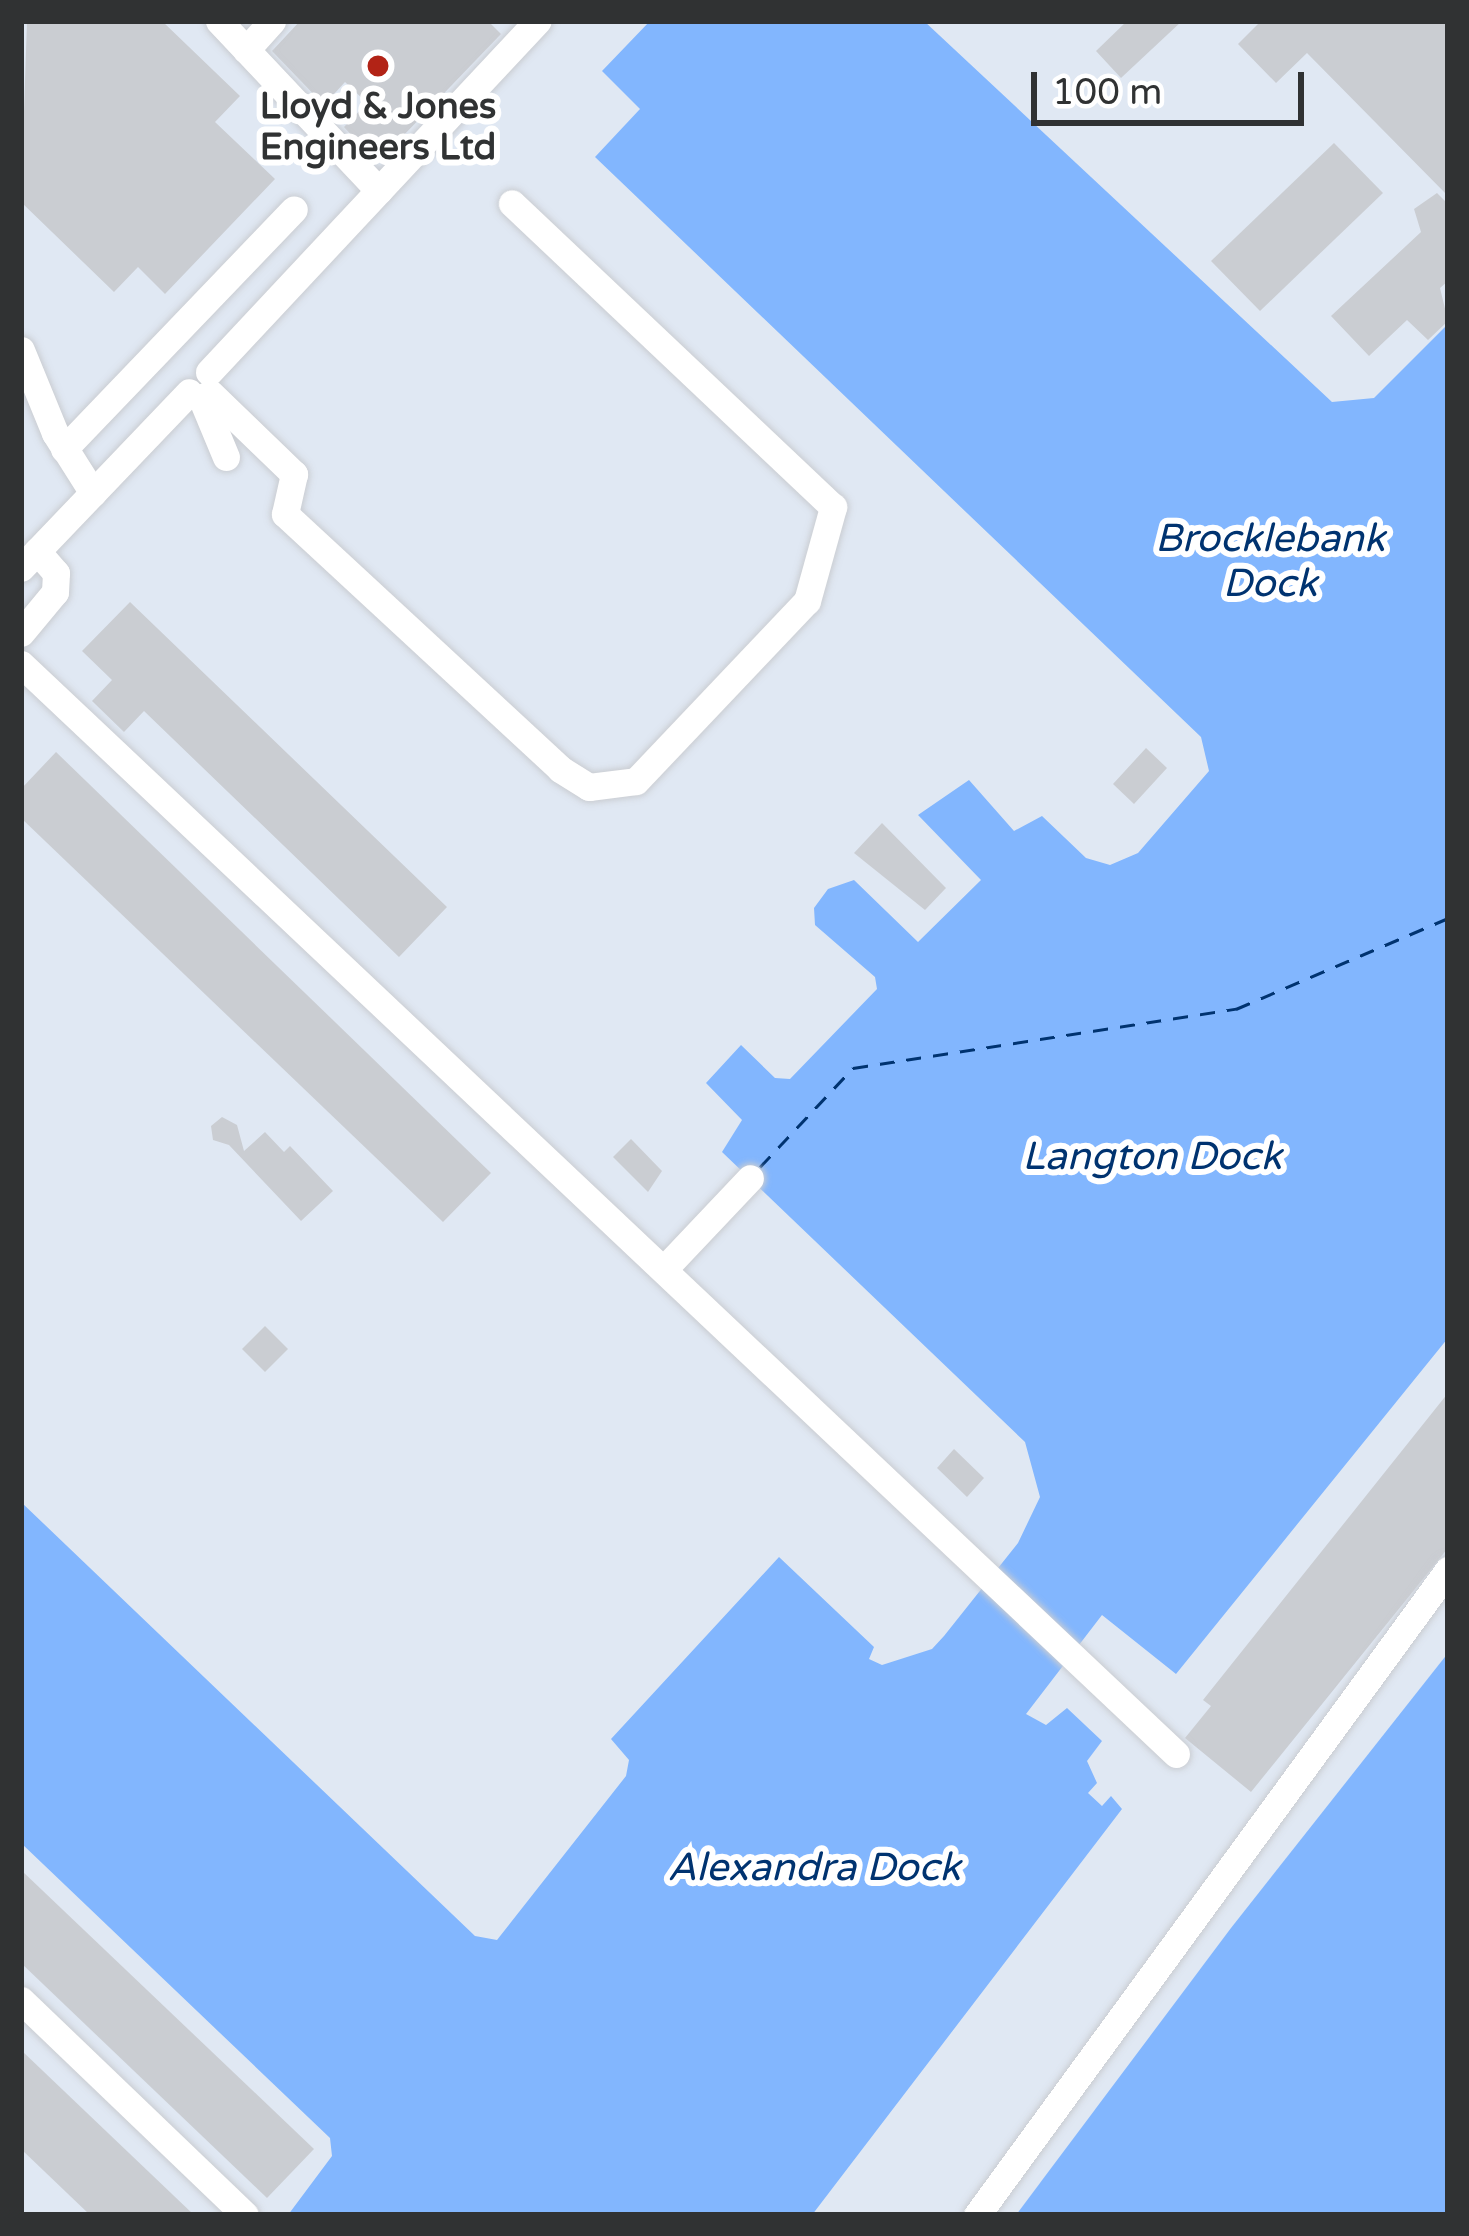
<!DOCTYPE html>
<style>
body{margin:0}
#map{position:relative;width:1469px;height:2236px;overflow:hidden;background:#f1f5fa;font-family:"Varela Round",sans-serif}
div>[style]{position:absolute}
.built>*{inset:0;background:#e0e8f3}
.water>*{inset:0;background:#82b6fe}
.ferry>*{height:3px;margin-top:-1.5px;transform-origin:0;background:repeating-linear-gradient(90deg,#003370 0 15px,transparent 0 27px)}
.building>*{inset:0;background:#cacdd2}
.roads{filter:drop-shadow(0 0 3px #cacdd2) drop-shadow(0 0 3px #cacdd2)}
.minor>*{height:27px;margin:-13.5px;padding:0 13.5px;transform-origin:13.5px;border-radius:13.5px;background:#fff}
.dots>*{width:33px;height:33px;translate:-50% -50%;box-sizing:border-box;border:6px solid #fff;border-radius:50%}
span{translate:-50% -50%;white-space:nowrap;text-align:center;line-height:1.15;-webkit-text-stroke:12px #fff;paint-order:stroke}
.poi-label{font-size:36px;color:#303233;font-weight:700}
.water-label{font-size:39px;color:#003370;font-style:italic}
.frame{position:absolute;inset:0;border:24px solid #303233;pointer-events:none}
.scale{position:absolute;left:1031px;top:72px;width:273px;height:54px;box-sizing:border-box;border:6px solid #303233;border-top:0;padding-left:15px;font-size:36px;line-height:42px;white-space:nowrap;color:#303233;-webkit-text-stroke:9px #fff;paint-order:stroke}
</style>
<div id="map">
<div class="built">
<div style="clip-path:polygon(21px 21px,1448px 21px,1448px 1653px,1016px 2215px,21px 2215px)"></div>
</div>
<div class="water">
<div style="clip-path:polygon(650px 21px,924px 21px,1332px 402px,1374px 398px,1448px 324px,1448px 1338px,1176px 1674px,1102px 1615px,1026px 1714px,1046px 1725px,1067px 1708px,1102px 1741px,1087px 1761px,1097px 1783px,1088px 1793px,1102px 1806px,1111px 1796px,1122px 1809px,812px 2215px,288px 2215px,332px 2156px,330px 2138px,21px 1843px,21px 1502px,475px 1936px,497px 1940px,626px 1776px,629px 1760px,611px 1739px,779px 1557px,874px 1647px,869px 1659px,882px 1665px,932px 1649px,944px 1636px,1018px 1543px,1040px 1497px,1025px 1442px,722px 1152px,742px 1120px,706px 1083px,741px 1045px,775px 1078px,790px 1079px,877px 989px,875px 977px,815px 925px,814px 908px,828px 889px,854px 880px,918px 942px,981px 880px,918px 815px,969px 780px,1014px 831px,1042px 816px,1086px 858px,1110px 865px,1138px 853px,1209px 771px,1201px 737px,595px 157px,640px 109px,602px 71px)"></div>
<div style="clip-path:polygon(1448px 1653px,1448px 2215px,1016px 2215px,1231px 1928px)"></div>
</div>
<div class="ferry">
<div style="left:760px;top:1167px;width:136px;rotate:-46.8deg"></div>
<div style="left:853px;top:1068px;width:388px;rotate:-8.8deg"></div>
<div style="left:1236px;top:1009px;width:231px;rotate:-23.2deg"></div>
</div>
<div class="building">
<div style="clip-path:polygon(27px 21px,162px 21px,240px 96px,215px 122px,275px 179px,165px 294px,138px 267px,114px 292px,21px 202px)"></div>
<div style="clip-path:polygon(300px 21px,488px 21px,501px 34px,377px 163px,344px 127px,367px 103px,345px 82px,324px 105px,272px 51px)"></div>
<div style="clip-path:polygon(1127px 21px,1182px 21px,1121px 78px,1096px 51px)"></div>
<div style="clip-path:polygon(1261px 21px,1448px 21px,1448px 196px,1307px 53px,1276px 83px,1238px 44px)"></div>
<div style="clip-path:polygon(1334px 143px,1383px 193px,1260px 311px,1211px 261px)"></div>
<div style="clip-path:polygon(1437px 193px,1448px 204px,1448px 281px,1440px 288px,1448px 321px,1428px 340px,1407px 320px,1369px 356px,1331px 316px,1421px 232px,1414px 209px)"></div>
<div style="clip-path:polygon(130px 602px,447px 907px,399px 957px,144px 711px,124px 732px,92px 701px,112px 680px,82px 651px)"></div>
<div style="clip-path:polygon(1146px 748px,1167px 768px,1134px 804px,1113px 784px)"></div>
<div style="clip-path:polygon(56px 752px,491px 1173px,443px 1222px,21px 818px,21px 789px)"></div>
<div style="clip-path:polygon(882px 823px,946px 888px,925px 910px,854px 853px)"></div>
<div style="clip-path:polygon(222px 1117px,237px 1125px,244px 1151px,265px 1132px,284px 1152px,290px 1146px,333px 1191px,301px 1221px,229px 1145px,213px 1140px,211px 1126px)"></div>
<div style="clip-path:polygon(631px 1139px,662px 1171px,648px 1192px,613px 1157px)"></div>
<div style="clip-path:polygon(265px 1326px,288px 1349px,265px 1372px,242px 1349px)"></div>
<div style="clip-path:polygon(1448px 1393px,1448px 1548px,1251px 1792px,1185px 1738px,1211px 1706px,1203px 1700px)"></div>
<div style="clip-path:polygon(954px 1449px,984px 1478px,967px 1497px,937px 1468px)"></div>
<div style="clip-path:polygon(21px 1870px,314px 2149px,267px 2198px,21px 1963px)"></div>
<div style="clip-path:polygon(21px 2050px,194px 2215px,90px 2215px,21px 2149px)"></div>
</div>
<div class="roads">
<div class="minor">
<div style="left:219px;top:21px;width:233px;rotate:46.7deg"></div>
<div style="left:246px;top:50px;width:39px;rotate:-48deg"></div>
<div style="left:21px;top:350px;width:90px;rotate:67.7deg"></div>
<div style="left:55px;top:433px;width:71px;rotate:57.7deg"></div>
<div style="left:209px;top:372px;width:481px;rotate:-46.9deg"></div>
<div style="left:210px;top:393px;width:117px;rotate:44deg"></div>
<div style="left:294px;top:474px;width:41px;rotate:102.7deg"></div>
<div style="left:285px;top:514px;width:375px;rotate:42.8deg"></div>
<div style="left:560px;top:769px;width:34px;rotate:32deg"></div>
<div style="left:589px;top:787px;width:47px;rotate:-7.3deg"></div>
<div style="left:636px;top:781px;width:248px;rotate:-46.5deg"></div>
<div style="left:807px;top:601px;width:98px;rotate:-74.5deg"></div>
<div style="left:833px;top:507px;width:442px;rotate:-136.6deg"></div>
<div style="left:201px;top:397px;width:65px;rotate:67.4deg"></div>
<div style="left:64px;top:449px;width:332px;rotate:-46.2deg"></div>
<div style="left:21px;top:568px;width:243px;rotate:-46.3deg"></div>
<div style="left:21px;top:633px;width:53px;rotate:-50.3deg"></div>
<div style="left:55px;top:592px;width:19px;rotate:-87deg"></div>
<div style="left:56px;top:573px;width:29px;rotate:-131deg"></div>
<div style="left:21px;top:664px;width:1588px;rotate:43.34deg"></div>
<div style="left:664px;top:1269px;width:125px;rotate:-46.6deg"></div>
<div style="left:21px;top:2000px;width:310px;rotate:43.8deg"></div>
<div style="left:977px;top:2215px;width:799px;rotate:-53.86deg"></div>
</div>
</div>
<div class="dots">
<div style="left:378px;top:66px;background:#b22316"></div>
</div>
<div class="poi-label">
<span style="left:378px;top:127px">Lloyd &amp; Jones<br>Engineers Ltd</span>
</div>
<div class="water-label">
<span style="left:1270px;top:562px">Brocklebank<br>Dock</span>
<span style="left:1152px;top:1157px">Langton Dock</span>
<span style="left:814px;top:1868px">Alexandra Dock</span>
</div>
<div class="frame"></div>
<div class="scale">100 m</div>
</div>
